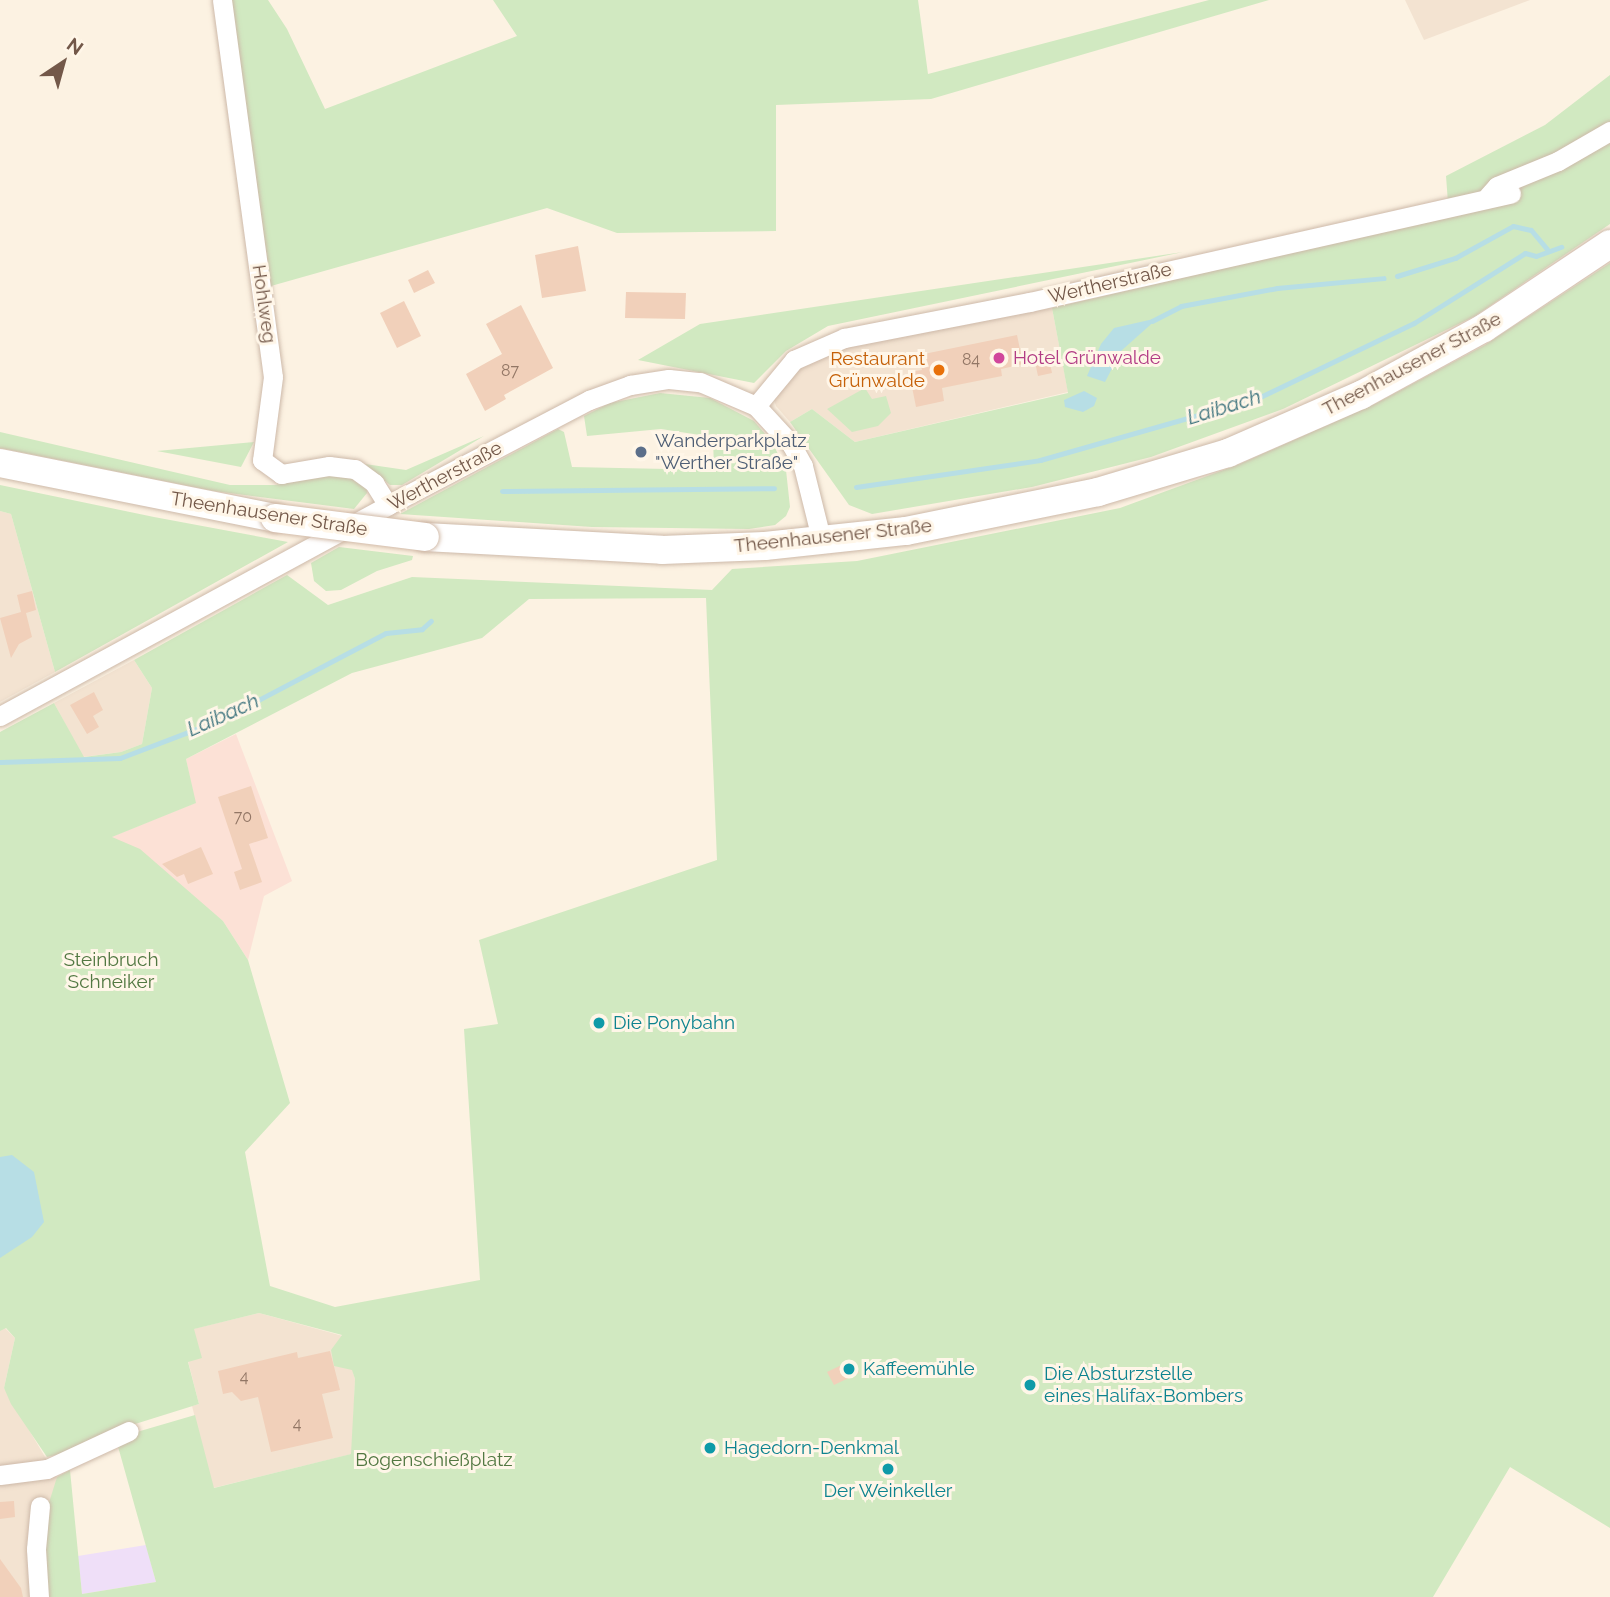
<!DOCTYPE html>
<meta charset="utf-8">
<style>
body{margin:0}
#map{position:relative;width:1610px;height:1597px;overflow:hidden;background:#fcf2e2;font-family:Raleway,sans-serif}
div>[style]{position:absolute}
.residential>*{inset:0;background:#f3e3d1}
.commercial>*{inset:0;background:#fce1d6}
.education>*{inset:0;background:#efdff8}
.green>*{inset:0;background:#d1e9c1}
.water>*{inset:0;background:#b7dee5}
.stream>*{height:5px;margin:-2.5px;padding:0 2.5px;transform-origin:2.5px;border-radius:2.5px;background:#b7dee5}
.building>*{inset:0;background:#f1d0ba}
.roads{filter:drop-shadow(0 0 2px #cdb9a9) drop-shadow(0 0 2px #cdb9a9)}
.street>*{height:19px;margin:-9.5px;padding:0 9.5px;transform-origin:9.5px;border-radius:9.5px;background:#fff}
.secondary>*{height:28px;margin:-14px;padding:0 14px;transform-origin:14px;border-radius:14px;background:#fff}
.bridges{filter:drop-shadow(0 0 2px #d2bba9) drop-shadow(0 0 2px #d2bba9)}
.secondary-bridge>*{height:28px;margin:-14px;padding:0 14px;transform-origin:14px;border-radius:14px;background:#fff}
.dots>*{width:19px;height:19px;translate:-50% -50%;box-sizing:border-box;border:4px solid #fff6e8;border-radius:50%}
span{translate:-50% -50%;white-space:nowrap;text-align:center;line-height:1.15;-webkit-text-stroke:6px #fff6e8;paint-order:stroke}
.number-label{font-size:16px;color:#927665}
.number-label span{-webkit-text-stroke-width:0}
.street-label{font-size:19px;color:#735849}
.hotel-label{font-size:19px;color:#b23c85}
.left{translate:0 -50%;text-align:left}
.food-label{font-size:19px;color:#c56008}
.right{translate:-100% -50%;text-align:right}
.service-label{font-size:19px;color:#4e5e75}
.park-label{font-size:19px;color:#527842}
.culture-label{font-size:19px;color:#0d838f}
.water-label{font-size:21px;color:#40757f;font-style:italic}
.north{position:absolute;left:28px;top:28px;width:70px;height:70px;-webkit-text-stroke:5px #fff6e8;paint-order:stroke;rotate:36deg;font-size:19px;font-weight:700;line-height:28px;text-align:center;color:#735849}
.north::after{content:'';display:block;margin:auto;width:24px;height:32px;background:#735849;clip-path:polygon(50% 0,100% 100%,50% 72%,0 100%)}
</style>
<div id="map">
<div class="residential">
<div style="clip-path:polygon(1405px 0,1530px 0,1424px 40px)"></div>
<div style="clip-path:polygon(1052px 308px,1068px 392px,855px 442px,812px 409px,790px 422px,776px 406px,773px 397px,804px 364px,852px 343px)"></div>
<div style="clip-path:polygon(0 511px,11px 514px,55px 672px,0 702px)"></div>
<div style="clip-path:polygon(134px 660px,152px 688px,142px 744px,121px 752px,83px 757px,54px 703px)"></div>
<div style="clip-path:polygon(259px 1313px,343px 1336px,355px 1379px,352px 1454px,213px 1488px,192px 1406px,199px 1404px,188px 1361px,193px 1329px)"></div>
<div style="clip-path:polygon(4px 1327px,15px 1338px,4px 1388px,57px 1477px,47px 1597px,0 1597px,0 1328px)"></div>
</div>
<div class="commercial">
<div style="clip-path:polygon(236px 734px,292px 881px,264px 896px,248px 960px,223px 921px,111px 837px,195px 803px,186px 759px)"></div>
</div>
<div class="education">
<div style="clip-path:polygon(146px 1545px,156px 1582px,82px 1594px,78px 1556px)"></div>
</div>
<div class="green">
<div style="clip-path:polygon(231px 0,268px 0,287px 29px,325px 109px,517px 36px,493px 0,918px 0,928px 74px,1209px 0,1269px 0,931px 99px,776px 105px,776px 231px,617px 233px,547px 208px,271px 286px)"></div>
<div style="clip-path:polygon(1610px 75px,1610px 224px,1475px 316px,1283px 409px,1151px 457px,1032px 487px,872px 514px,849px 505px,790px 422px,812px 409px,855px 442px,1068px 393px,1052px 308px,1449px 216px,1446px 176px,1545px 125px)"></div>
<div style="clip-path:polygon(1183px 252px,828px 326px,786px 351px,754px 383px,638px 360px,700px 324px)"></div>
<div style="clip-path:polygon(evenodd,1610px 263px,1610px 1528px,1510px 1467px,1433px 1597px,47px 1597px,43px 1522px,57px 1477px,70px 1470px,82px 1594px,156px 1582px,117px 1443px,130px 1434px,195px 1415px,214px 1488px,351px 1454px,355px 1379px,352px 1370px,334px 1366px,331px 1350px,342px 1335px,259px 1313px,194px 1329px,202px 1358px,188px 1362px,199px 1404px,116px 1430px,72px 1451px,47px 1457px,11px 1404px,4px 1388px,15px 1338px,6px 1328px,0 1331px,0 732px,54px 703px,84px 757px,121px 752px,142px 744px,152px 688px,134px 660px,287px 575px,328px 605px,412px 577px,712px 590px,732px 569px,857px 561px,1120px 508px,1240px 464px,1375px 404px,1485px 345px,1610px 263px,706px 598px,717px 860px,479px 940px,498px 1024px,464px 1029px,480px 1280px,335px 1307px,270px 1286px,245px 1152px,290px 1103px,248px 960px,223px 921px,140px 849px,112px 837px,196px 803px,186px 759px,352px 673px,482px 638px,529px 599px,706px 598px)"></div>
<div style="clip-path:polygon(865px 388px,872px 399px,886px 396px,891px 413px,878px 426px,852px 432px,827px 409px)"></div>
<div style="clip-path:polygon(660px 393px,710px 398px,754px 421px,772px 442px,786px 470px,790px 507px,786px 516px,775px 525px,749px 529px,592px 527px,400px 514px,558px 429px,564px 432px,572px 467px,714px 470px,713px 437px,661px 429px,587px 436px,584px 416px,610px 403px)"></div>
<div style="clip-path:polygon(0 432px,230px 485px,275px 485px,342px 472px,366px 486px,367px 493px,354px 509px,214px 491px,0 448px)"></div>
<div style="clip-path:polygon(484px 436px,402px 485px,390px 485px,365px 464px,406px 470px)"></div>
<div style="clip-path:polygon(254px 442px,241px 467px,157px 451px)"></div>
<div style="clip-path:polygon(0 485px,154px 517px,288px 542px,55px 672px,11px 514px,0 511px)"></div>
<div style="clip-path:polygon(339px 547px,413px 556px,412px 560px,377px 571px,341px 590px,326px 591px,314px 581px,311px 563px)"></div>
</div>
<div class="water">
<div style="clip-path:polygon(1158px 318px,1121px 351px,1105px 382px,1087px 376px,1101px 344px,1114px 328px)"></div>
<div style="clip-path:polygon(1084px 391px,1097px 398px,1094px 406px,1083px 412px,1065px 407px,1064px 400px)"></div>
<div style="clip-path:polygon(12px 1155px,34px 1172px,44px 1222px,32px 1237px,0 1258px,0 1157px)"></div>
</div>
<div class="stream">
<div style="left:1397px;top:276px;width:61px;rotate:-17.2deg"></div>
<div style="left:1455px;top:258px;width:66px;rotate:-28.9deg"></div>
<div style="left:1513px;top:226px;width:18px;rotate:13deg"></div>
<div style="left:1531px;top:230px;width:25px;rotate:50deg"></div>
<div style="left:1152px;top:321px;width:33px;rotate:-27deg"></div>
<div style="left:1181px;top:306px;width:98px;rotate:-10.6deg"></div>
<div style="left:1277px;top:288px;width:107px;rotate:-5.3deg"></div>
<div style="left:856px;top:487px;width:186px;rotate:-8.3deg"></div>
<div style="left:1040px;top:460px;width:227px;rotate:-15.9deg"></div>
<div style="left:1258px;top:398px;width:173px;rotate:-25.7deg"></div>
<div style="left:1414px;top:323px;width:131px;rotate:-32.2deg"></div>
<div style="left:1525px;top:253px;width:11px;rotate:15deg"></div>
<div style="left:1536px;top:256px;width:27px;rotate:-20deg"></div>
<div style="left:502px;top:491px;width:272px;rotate:-0.6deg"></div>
<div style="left:0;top:762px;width:120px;rotate:-1.9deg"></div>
<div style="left:120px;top:758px;width:109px;rotate:-20.9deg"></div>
<div style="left:222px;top:719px;width:185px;rotate:-27.7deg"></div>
<div style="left:386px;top:633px;width:36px;rotate:-6deg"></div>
<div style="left:422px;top:629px;width:12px;rotate:-42deg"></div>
</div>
<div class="building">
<div style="clip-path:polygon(578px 246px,586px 291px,542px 298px,535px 255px)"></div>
<div style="clip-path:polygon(428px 270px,435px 283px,414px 293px,408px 280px)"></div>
<div style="clip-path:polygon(626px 292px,686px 293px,685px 319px,625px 318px)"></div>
<div style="clip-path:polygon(404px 301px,421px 336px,397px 348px,380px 313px)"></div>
<div style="clip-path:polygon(521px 305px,553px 368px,504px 395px,506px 399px,485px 411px,466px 374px,502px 354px,486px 324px)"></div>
<div style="clip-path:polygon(1017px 335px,1023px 364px,1001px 369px,1002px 376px,942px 388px,944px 401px,916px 407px,909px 372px,922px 370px,919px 355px)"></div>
<div style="clip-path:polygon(1049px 359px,1052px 373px,1038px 376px,1035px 362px)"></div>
<div style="clip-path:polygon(32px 591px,36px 610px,26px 613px,32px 637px,19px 644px,11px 658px,0 618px,21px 612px,17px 595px)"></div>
<div style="clip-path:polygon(94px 692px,103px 710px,93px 716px,99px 727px,87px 734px,70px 705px)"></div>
<div style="clip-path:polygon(251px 786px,268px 838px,249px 844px,262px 882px,240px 890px,234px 872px,242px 869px,218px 797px)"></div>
<div style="clip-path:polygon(201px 847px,213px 874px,188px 884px,184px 874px,177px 877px,162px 864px)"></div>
<div style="clip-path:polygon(330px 1351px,340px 1390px,322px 1394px,333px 1438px,271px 1452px,258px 1397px,241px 1401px,232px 1392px,223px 1394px,218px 1371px,297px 1352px,298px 1358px)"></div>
<div style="clip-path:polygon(852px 1360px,859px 1373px,834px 1385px,827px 1372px)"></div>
<div style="clip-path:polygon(14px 1501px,15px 1517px,0 1519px,0 1502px)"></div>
<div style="clip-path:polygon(0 1559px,21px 1588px,23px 1597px,0 1597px)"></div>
</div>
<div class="roads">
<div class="street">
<div style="left:222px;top:0;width:380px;rotate:82.3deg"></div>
<div style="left:273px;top:377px;width:84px;rotate:97.5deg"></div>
<div style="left:262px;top:460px;width:24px;rotate:36deg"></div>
<div style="left:281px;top:474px;width:49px;rotate:-9.5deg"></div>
<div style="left:329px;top:466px;width:26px;rotate:7deg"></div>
<div style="left:355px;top:469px;width:24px;rotate:36deg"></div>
<div style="left:374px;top:483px;width:26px;rotate:58deg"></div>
<div style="left:1488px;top:196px;width:13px;rotate:-48deg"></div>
<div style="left:1497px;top:186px;width:66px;rotate:-22.3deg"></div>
<div style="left:1558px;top:161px;width:60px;rotate:-30deg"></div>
<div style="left:756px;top:406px;width:60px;rotate:-50.4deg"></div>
<div style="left:794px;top:360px;width:55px;rotate:-23.7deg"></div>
<div style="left:844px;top:338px;width:189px;rotate:-11deg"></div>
<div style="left:1030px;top:302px;width:493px;rotate:-12.7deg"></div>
<div style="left:0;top:716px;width:442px;rotate:-28.5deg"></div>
<div style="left:388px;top:505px;width:227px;rotate:-27.6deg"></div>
<div style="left:589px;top:400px;width:44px;rotate:-20.1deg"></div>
<div style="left:630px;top:385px;width:39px;rotate:-9deg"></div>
<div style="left:669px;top:379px;width:31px;rotate:6deg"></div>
<div style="left:700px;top:382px;width:61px;rotate:23.2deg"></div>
<div style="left:756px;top:406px;width:52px;rotate:47.4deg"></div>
<div style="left:791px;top:444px;width:25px;rotate:61deg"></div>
<div style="left:803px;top:466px;width:78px;rotate:76deg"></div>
<div style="left:0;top:1475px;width:47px;rotate:-7.3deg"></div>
<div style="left:47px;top:1469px;width:90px;rotate:-24.9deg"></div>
<div style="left:39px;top:1597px;width:48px;rotate:-93.6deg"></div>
<div style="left:36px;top:1549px;width:43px;rotate:-84.7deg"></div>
</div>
<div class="secondary">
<div style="left:0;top:463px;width:280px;rotate:11.3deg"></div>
<div style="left:425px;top:537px;width:237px;rotate:3.1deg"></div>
<div style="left:662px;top:550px;width:103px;rotate:-2.2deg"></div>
<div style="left:765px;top:546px;width:142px;rotate:-6.1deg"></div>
<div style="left:906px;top:531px;width:196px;rotate:-11.5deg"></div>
<div style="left:1098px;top:492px;width:136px;rotate:-16.7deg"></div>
<div style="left:1228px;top:453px;width:145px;rotate:-23.6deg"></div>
<div style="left:1361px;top:395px;width:140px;rotate:-28.6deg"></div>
<div style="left:1484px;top:328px;width:151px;rotate:-33.7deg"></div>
</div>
</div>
<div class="bridges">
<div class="secondary-bridge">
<div style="left:275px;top:518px;width:151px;rotate:7.2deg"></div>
</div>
</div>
<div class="dots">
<div style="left:999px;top:358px;background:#d1479c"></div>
<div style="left:939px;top:370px;background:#e8710a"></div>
<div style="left:641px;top:452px;background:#5c6f8a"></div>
<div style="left:599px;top:1023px;background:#0f9aa8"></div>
<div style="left:849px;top:1369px;background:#0f9aa8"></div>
<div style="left:1030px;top:1385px;background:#0f9aa8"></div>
<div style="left:710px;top:1448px;background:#0f9aa8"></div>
<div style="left:888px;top:1469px;background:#0f9aa8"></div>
</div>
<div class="number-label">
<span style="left:971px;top:360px">84</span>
<span style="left:510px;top:371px">87</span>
<span style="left:243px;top:817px">70</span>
<span style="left:244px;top:1377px">4</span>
<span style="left:297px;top:1424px">4</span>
</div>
<div class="street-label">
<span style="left:1110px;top:283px;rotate:-13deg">Wertherstraße</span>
<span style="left:264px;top:304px;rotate:82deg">Hohlweg</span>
<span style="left:1412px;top:364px;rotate:-28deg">Theenhausener Straße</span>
<span style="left:445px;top:476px;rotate:-28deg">Wertherstraße</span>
<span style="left:269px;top:514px;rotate:9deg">Theenhausener Straße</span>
<span style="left:833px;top:536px;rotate:-6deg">Theenhausener Straße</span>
</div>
<div class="hotel-label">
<span class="left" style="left:1013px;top:358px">Hotel Grünwalde</span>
</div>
<div class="food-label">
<span class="right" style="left:925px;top:370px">Restaurant<br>Grünwalde</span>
</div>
<div class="service-label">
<span class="left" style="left:655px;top:452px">Wanderparkplatz<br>"Werther Straße"</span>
</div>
<div class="park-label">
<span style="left:111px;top:971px">Steinbruch<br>Schneiker</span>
<span style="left:434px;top:1460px">Bogenschießplatz</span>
</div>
<div class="culture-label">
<span class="left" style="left:613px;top:1023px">Die Ponybahn</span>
<span class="left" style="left:863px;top:1369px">Kaffeemühle</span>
<span class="left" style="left:1044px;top:1385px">Die Absturzstelle<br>eines Halifax-Bombers</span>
<span class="left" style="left:724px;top:1448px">Hagedorn-Denkmal</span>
<span style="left:888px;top:1491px">Der Weinkeller</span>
</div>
<div class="water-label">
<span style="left:1224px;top:407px;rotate:-17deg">Laibach</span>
<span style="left:223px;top:715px;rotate:-24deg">Laibach</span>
</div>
<div class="north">N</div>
</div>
